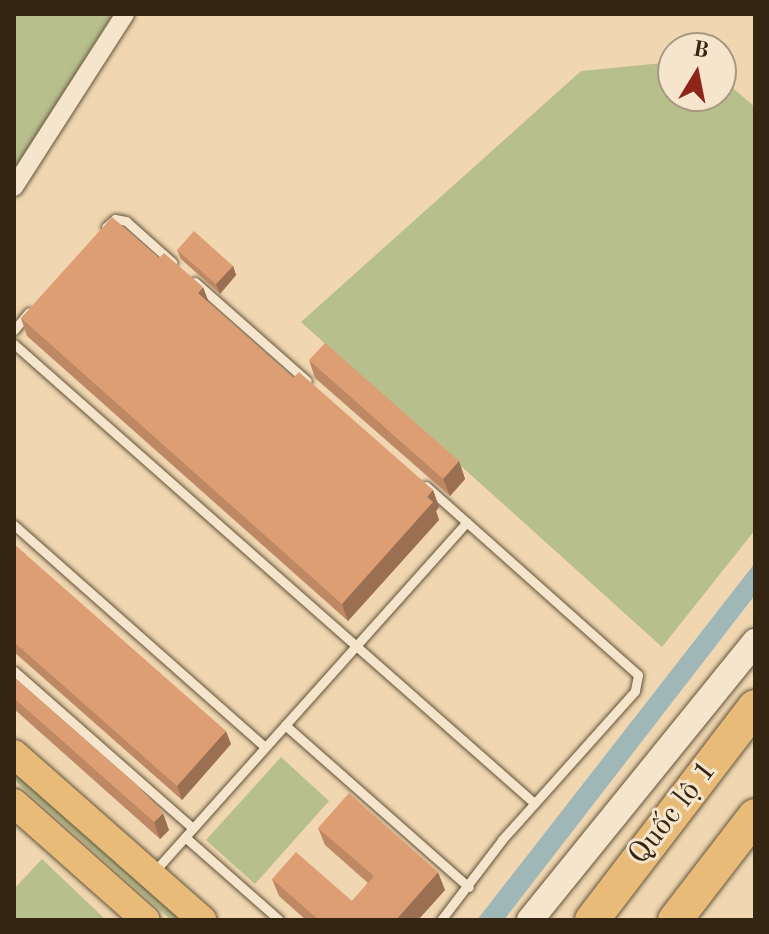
<!DOCTYPE html>
<meta charset="utf-8">
<style>
body{margin:0}
#map{position:relative;width:769px;height:934px;overflow:hidden;background:#f0d7b1;font-family:"Old Standard TT",serif}
div>[style]{position:absolute}
.green>*{inset:0;background:#b7bf8d}
.water>*{inset:0;background:#a0b7b8}
.roads{filter:drop-shadow(0 0 2px #63523a) drop-shadow(0 0 2px #63523a)}
.lane>*{height:9px;margin:-4.5px;padding:0 4.5px;transform-origin:4.5px;border-radius:4.5px;background:#f5e5cc}
.street>*{height:18px;margin:-9px;padding:0 9px;transform-origin:9px;border-radius:9px;background:#f5e5cc}
.secondary>*{height:26px;margin:-13px;padding:0 13px;transform-origin:13px;border-radius:13px;background:#f5e5cc}
.primary>*{height:28px;margin:-14px;padding:0 14px;transform-origin:14px;border-radius:14px;background:#e8bc78}
.highway>*{height:34px;margin:-17px;padding:0 17px;transform-origin:17px;border-radius:17px;background:#e8bc78}
.wall>*{inset:0;background:#bf8864}
.shaded-wall>*{inset:0;background:#9b6f51}
.building>*{inset:0;background:#de9e74}
span{translate:-50% -50%;white-space:nowrap;text-align:center;line-height:1.15;-webkit-text-stroke:6px #f5e5cc;paint-order:stroke}
.street-label{font-size:30px;color:#342512}
.frame{position:absolute;inset:0;border:16px solid #342512;pointer-events:none}
.north{position:absolute;left:657px;top:32px;width:80px;height:80px;box-sizing:border-box;background:#f5e5cc;border:2px solid #a89882;border-radius:50%;rotate:10deg;font-size:22px;font-weight:700;line-height:32px;text-align:center;color:#342512}
.north::after{content:'';display:block;margin:auto;width:28px;height:36px;background:#8f2418;clip-path:polygon(50% 0,100% 100%,50% 72%,0 100%)}
</style>
<div id="map">
<div class="green">
<div style="clip-path:polygon(14px 14px,113px 14px,14px 170px)"></div>
<div style="clip-path:polygon(673px 62px,673px 96px,721px 96px,721px 78px,755px 107px,755px 530px,662px 647px,301px 322px,581px 71px)"></div>
<div style="clip-path:polygon(281px 757px,329px 801px,255px 884px,206px 840px)"></div>
<div style="clip-path:polygon(14px 768px,185px 920px,171px 920px,14px 780px)"></div>
<div style="clip-path:polygon(42px 859px,106px 920px,14px 920px,14px 889px)"></div>
</div>
<div class="water">
<div style="clip-path:polygon(755px 563px,755px 595px,504px 920px,477px 920px)"></div>
</div>
<div class="roads">
<div class="lane">
<div style="left:106px;top:227px;width:12px;rotate:-42deg"></div>
<div style="left:115px;top:219px;width:11px;rotate:10deg"></div>
<div style="left:126px;top:221px;width:62px;rotate:41.7deg"></div>
<div style="left:195px;top:282px;width:149px;rotate:41.5deg"></div>
<div style="left:14px;top:330px;width:23px;rotate:-50deg"></div>
<div style="left:14px;top:344px;width:694px;rotate:41.43deg"></div>
<div style="left:426px;top:486px;width:284px;rotate:41.7deg"></div>
<div style="left:638px;top:675px;width:16px;rotate:101deg"></div>
<div style="left:635px;top:691px;width:200px;rotate:131.8deg"></div>
<div style="left:502px;top:840px;width:101px;rotate:127.3deg"></div>
<div style="left:14px;top:525px;width:335px;rotate:41.5deg"></div>
<div style="left:14px;top:671px;width:238px;rotate:41.3deg"></div>
<div style="left:285px;top:725px;width:245px;rotate:41.4deg"></div>
<div style="left:185px;top:837px;width:125px;rotate:41.4deg"></div>
<div style="left:152px;top:874px;width:472px;rotate:-48.2deg"></div>
</div>
<div class="street">
<div style="left:14px;top:187px;width:206px;rotate:-57.3deg"></div>
</div>
<div class="secondary">
<div style="left:530px;top:920px;width:358px;rotate:-51deg"></div>
</div>
<div class="primary">
<div style="left:14px;top:754px;width:251px;rotate:41.4deg"></div>
<div style="left:14px;top:803px;width:176px;rotate:41.6deg"></div>
</div>
<div class="highway">
<div style="left:592px;top:920px;width:268px;rotate:-52.6deg"></div>
<div style="left:675px;top:920px;width:131px;rotate:-52.4deg"></div>
</div>
</div>
<div class="wall">
<div style="clip-path:polygon(177px 250px,233px 266px,236px 275px,220px 294px,181px 259px)"></div>
<div style="clip-path:polygon(209px 303px,293px 378px,433px 490px,439px 507px,436px 511px,439px 520px,348px 621px,27px 336px,21px 318px)"></div>
<div style="clip-path:polygon(309px 360px,459px 461px,465px 479px,450px 496px,315px 378px)"></div>
<div style="clip-path:polygon(14px 544px,231px 744px,182px 800px,14px 652px)"></div>
<div style="clip-path:polygon(14px 677px,169px 830px,160px 839px,14px 709px)"></div>
<div style="clip-path:polygon(318px 828px,445px 890px,418px 920px,306px 920px,279px 896px,272px 879px,352px 901px,368px 883px,325px 845px)"></div>
</div>
<div class="shaded-wall">
<div style="clip-path:polygon(233px 266px,236px 275px,220px 294px,216px 284px)"></div>
<div style="clip-path:polygon(203px 287px,210px 305px,198px 293px)"></div>
<div style="clip-path:polygon(459px 461px,465px 479px,450px 496px,443px 479px)"></div>
<div style="clip-path:polygon(433px 490px,439px 507px,436px 511px,439px 520px,348px 621px,342px 604px)"></div>
<div style="clip-path:polygon(226px 731px,231px 744px,182px 800px,177px 786px)"></div>
<div style="clip-path:polygon(163px 813px,169px 830px,160px 839px,154px 822px)"></div>
<div style="clip-path:polygon(438px 872px,445px 890px,418px 920px,396px 920px)"></div>
</div>
<div class="building">
<div style="clip-path:polygon(112px 217px,159px 258px,164px 253px,203px 287px,198px 293px,293px 378px,299px 372px,433px 490px,427px 497px,433px 502px,342px 604px,21px 318px)"></div>
<div style="clip-path:polygon(194px 231px,233px 266px,216px 284px,177px 250px)"></div>
<div style="clip-path:polygon(325px 343px,459px 461px,443px 479px,309px 360px)"></div>
<div style="clip-path:polygon(14px 544px,226px 731px,177px 786px,14px 642px)"></div>
<div style="clip-path:polygon(14px 677px,140px 788px,163px 813px,154px 822px,14px 698px)"></div>
<div style="clip-path:polygon(349px 793px,438px 872px,396px 920px,319px 920px,272px 879px,296px 852px,352px 901px,374px 876px,318px 828px)"></div>
</div>
<div class="street-label">
<span style="left:673px;top:813px;rotate:-52deg">Quốc lộ 1</span>
</div>
<div class="frame"></div>
<div class="north">B</div>
</div>
